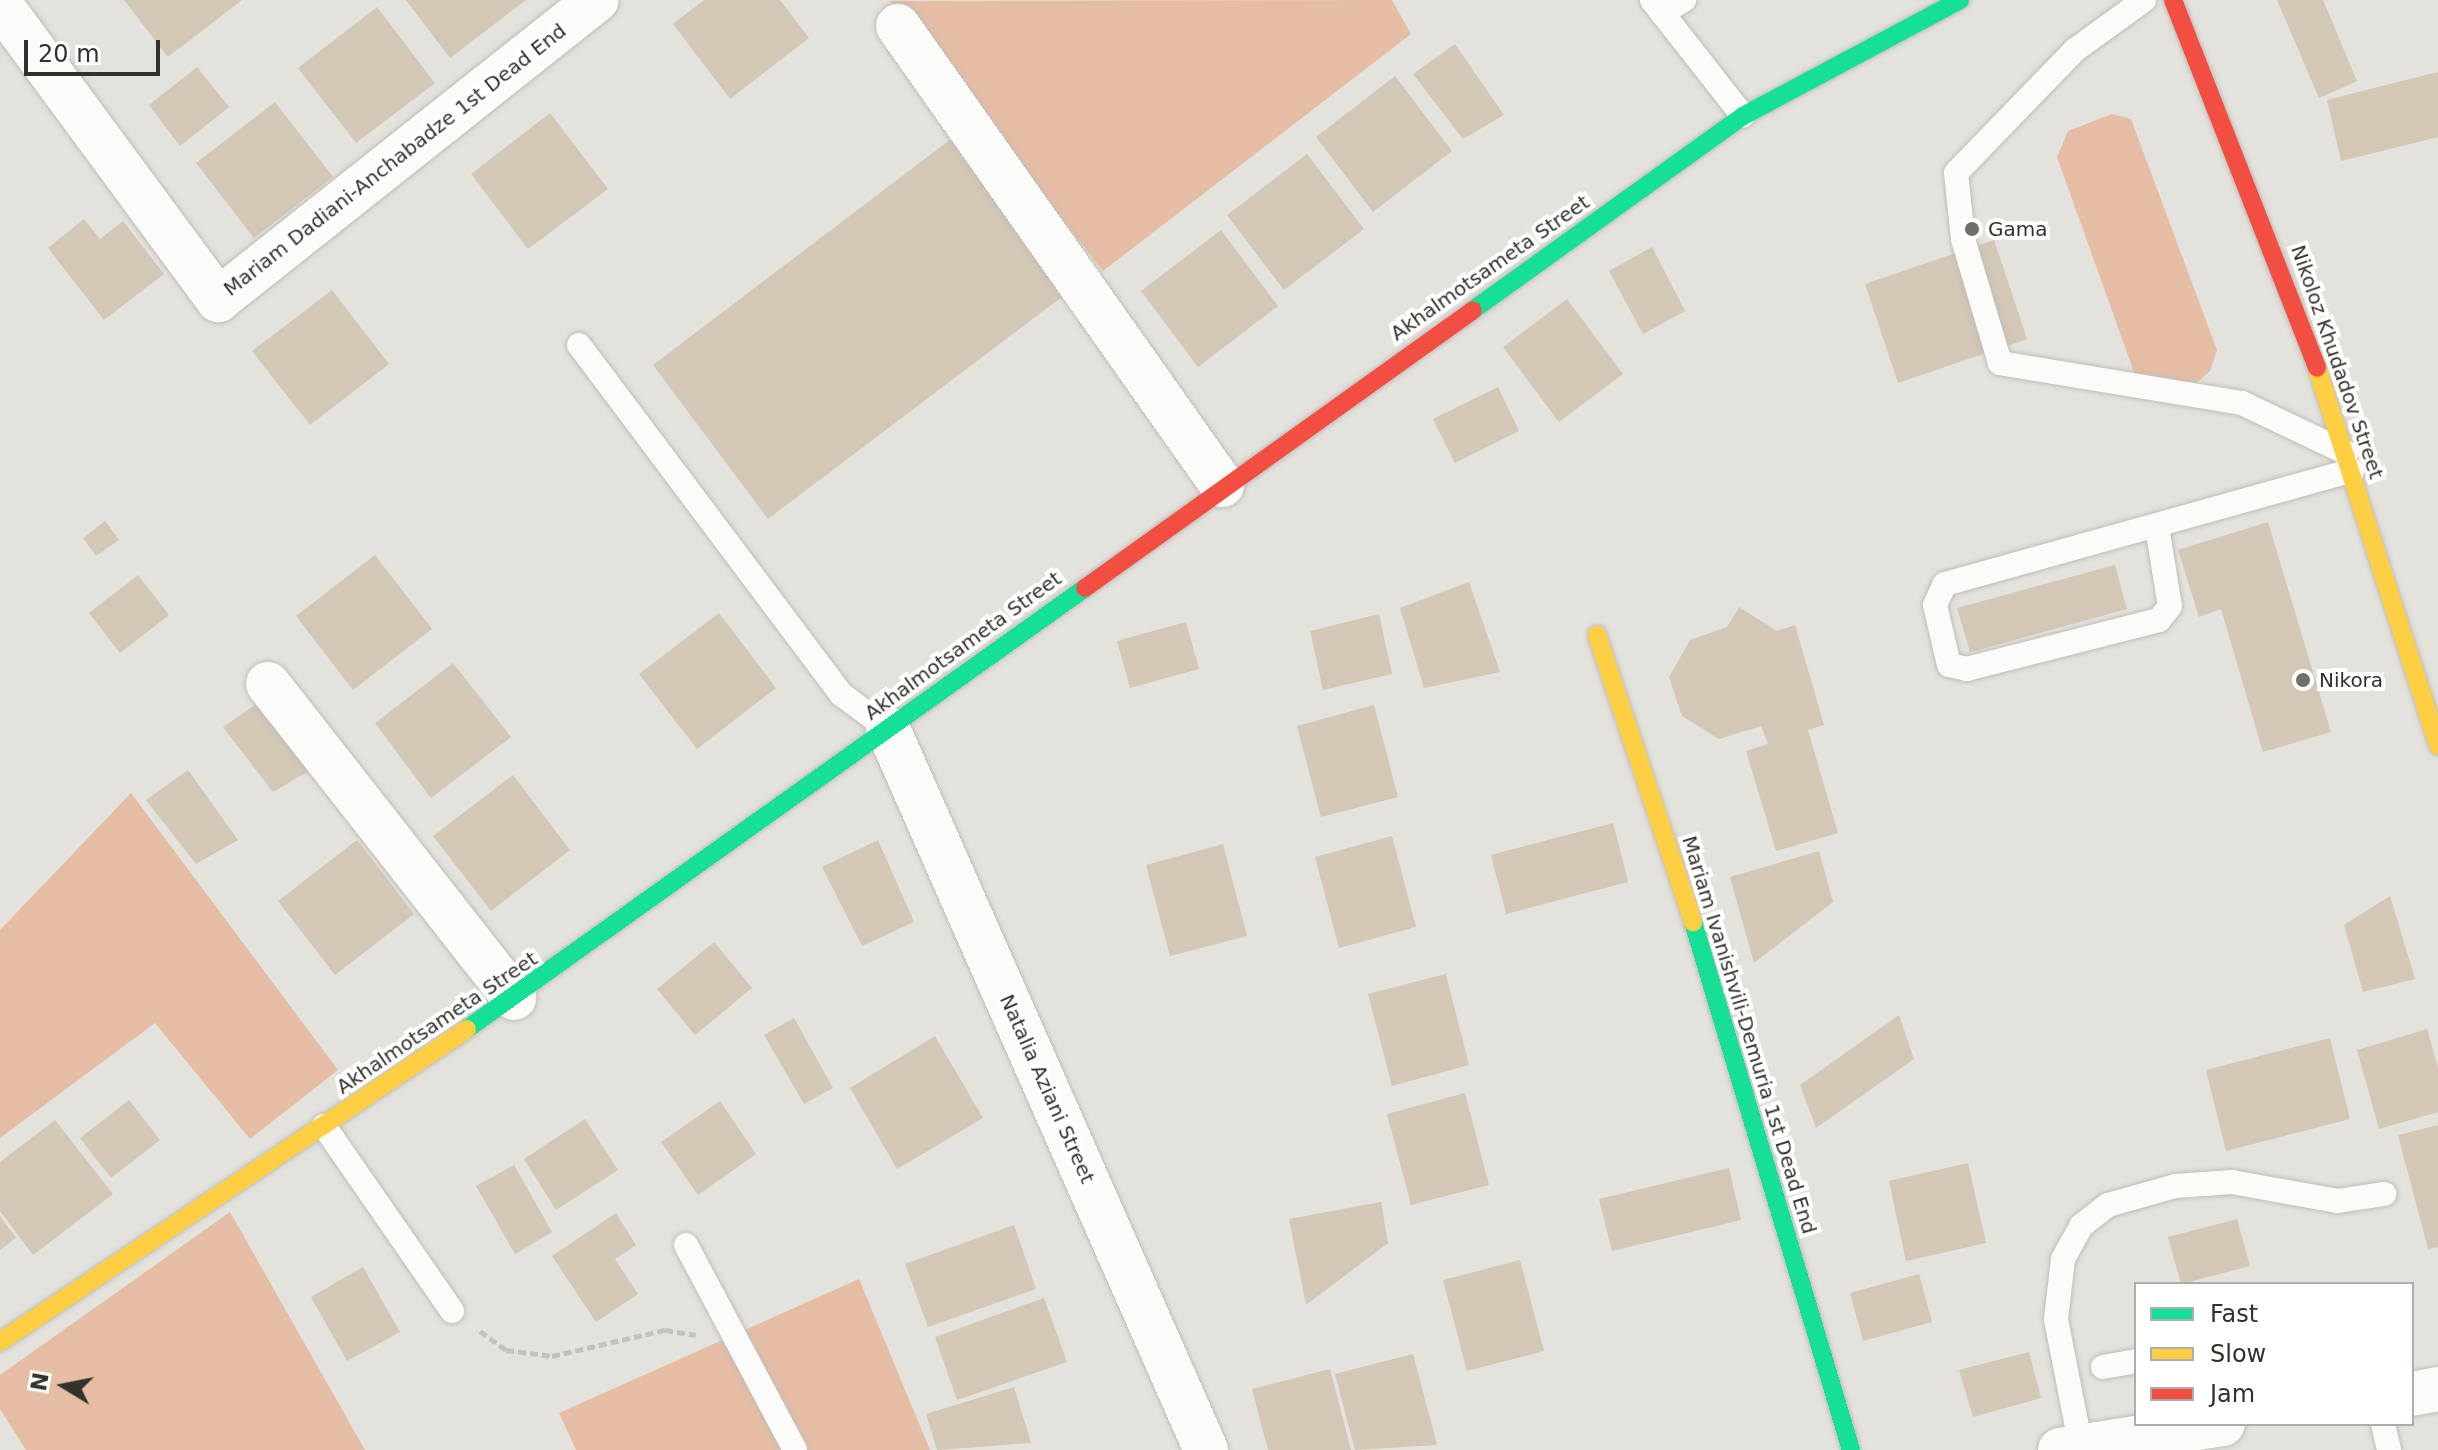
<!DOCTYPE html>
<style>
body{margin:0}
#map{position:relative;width:2438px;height:1450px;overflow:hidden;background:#e4e2dc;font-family:"DejaVu Sans",sans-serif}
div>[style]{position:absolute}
.green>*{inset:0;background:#e5bda5}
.building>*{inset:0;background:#d3c7b5}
.path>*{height:5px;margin-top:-2.5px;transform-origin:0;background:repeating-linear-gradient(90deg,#c2c2c0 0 8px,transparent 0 12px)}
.roads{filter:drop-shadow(0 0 2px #bfbeb9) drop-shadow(0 0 2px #bfbeb9)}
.lane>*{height:24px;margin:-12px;padding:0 12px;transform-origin:12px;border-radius:12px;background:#fbfbfa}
.street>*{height:44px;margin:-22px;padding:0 22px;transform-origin:22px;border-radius:22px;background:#fbfbfa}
.fast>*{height:18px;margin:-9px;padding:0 9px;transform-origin:9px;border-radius:9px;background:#16e098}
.slow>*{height:18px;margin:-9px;padding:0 9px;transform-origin:9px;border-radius:9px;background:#ffcf43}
.jam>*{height:18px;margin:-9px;padding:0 9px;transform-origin:9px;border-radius:9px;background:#f24e42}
.dots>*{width:22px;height:22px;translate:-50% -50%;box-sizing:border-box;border:4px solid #fff;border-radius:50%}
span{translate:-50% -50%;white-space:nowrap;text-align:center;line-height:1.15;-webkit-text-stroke:8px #fff;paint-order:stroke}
.street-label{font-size:20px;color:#32312c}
.poi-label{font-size:20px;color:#32312c}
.left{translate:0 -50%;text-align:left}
.legend{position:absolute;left:2134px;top:1282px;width:280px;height:144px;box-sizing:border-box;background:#fff;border:2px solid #adadab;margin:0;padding:10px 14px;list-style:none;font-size:24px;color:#32312c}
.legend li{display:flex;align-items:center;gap:16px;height:40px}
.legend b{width:40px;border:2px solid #adadab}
.north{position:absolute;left:24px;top:1346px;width:80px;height:80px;-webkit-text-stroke:6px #fff;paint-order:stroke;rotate:280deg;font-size:22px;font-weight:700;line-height:32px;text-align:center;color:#32312c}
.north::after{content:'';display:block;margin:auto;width:28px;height:36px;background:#32312c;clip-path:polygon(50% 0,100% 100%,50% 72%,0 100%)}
.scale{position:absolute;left:24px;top:40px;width:136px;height:36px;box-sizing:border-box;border:4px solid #32312c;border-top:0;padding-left:10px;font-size:24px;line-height:28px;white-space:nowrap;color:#32312c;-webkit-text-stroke:6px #fff;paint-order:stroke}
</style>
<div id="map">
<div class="green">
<div style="clip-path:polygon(1392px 0,1411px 34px,1103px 271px,890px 1px)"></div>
<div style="clip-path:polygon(2112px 114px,2131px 119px,2217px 350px,2210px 371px,2195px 384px,2135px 375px,2057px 157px,2068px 131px)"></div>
<div style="clip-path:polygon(131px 793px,338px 1070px,250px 1139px,155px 1023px,0 1138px,0 930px)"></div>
<div style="clip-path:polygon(230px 1212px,365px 1450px,26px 1450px,0 1409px,0 1375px)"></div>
<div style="clip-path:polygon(859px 1279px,930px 1450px,576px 1450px,559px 1413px)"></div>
</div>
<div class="building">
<div style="clip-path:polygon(124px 0,242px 0,168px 57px)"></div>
<div style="clip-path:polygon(406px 0,526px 0,450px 58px)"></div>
<div style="clip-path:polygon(704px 0,780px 0,809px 38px,730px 99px,673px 24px)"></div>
<div style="clip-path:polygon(2277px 0,2323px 0,2357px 81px,2319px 98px)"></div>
<div style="clip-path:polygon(377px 7px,435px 83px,356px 143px,298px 68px)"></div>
<div style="clip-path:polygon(1455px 44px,1504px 115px,1463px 139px,1413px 74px)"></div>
<div style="clip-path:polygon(197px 67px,229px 107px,180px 146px,149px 105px)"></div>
<div style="clip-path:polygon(2438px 72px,2438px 137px,2341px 161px,2327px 100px)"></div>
<div style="clip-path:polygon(1395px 76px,1452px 151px,1373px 212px,1316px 137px)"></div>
<div style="clip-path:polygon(275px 102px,333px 177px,254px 238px,196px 163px)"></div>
<div style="clip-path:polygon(550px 113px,608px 189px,528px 249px,471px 174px)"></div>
<div style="clip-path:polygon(955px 136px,1071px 290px,768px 519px,653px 365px)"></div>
<div style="clip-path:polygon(1307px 154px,1364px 229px,1284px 290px,1227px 215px)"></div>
<div style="clip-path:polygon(84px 219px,100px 239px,123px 221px,164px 274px,104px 320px,48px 248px)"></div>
<div style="clip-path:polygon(1221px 230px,1278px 306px,1198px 367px,1141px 291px)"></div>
<div style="clip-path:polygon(1994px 240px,2027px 339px,1898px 383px,1865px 284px)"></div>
<div style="clip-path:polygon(1652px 247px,1685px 311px,1643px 334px,1609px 271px)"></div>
<div style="clip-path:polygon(332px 290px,389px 364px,310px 425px,252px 351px)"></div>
<div style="clip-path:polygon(1567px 299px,1623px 374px,1559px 422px,1503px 347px)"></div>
<div style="clip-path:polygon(1498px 387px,1519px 431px,1455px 463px,1433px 419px)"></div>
<div style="clip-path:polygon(105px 521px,119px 540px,96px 556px,83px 538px)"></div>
<div style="clip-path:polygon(2268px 522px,2331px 732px,2263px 752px,2221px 609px,2199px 617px,2178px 550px)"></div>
<div style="clip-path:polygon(375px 555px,432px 629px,353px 690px,296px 616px)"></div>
<div style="clip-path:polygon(2115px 565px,2127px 609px,1970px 652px,1957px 608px)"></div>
<div style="clip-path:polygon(138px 575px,169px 615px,120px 653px,89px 613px)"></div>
<div style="clip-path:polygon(1469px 582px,1500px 672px,1424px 688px,1400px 608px)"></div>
<div style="clip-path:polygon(1739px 607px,1777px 631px,1795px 625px,1824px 725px,1808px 730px,1838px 833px,1776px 851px,1746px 751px,1768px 744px,1761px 726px,1719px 739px,1682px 716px,1669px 677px,1690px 640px,1727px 627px)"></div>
<div style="clip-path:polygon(719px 613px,776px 688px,697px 749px,639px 674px)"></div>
<div style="clip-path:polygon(1379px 614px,1392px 674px,1323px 690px,1310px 631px)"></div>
<div style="clip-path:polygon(1186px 622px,1199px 669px,1130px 688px,1117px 641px)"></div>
<div style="clip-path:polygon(453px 663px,511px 737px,431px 798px,375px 723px)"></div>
<div style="clip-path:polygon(265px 698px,314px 768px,273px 792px,223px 727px)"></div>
<div style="clip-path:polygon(1374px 705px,1398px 797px,1321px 817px,1297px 726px)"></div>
<div style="clip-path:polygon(188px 770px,238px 840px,196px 864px,146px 800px)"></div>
<div style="clip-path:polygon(513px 775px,570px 850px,491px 911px,433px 836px)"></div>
<div style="clip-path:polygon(1613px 823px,1628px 882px,1506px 914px,1491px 855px)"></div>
<div style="clip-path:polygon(1392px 836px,1416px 927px,1339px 948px,1315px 857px)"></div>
<div style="clip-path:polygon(357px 840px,414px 914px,335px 975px,278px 901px)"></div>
<div style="clip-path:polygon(878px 840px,914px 922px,862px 946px,822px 867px)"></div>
<div style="clip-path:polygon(1223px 844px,1247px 936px,1170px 956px,1146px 865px)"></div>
<div style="clip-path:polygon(1819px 851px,1833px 902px,1754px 963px,1730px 877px)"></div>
<div style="clip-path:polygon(2390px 896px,2415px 979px,2363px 992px,2344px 925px)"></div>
<div style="clip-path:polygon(714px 942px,752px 988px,695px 1035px,657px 989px)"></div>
<div style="clip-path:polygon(1446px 974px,1469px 1065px,1392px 1086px,1368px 994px)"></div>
<div style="clip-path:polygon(1899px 1015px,1914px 1059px,1816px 1128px,1800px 1085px)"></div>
<div style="clip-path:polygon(794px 1018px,833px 1088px,804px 1104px,764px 1035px)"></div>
<div style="clip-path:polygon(2427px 1029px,2438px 1068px,2438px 1112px,2379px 1129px,2357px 1050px)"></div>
<div style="clip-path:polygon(935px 1036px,983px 1118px,897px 1169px,850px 1088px)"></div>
<div style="clip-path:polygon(2330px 1038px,2350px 1119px,2226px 1151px,2206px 1070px)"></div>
<div style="clip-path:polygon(1465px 1093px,1489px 1185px,1411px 1205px,1387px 1114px)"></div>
<div style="clip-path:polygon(129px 1100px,160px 1140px,111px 1178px,80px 1138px)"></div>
<div style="clip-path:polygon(720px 1101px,756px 1154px,698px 1195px,661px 1142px)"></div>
<div style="clip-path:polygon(585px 1119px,618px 1170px,556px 1210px,524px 1159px)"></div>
<div style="clip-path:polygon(55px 1120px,113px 1194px,33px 1255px,0 1211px,0 1162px)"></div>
<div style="clip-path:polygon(2438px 1125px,2438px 1247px,2428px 1249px,2398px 1135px)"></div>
<div style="clip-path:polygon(1968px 1163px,1986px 1243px,1906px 1261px,1889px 1181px)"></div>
<div style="clip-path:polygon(514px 1165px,552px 1232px,515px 1254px,476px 1186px)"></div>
<div style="clip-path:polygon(1729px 1168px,1741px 1220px,1612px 1251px,1599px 1199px)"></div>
<div style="clip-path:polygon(1381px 1202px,1388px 1243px,1306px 1305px,1289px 1219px)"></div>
<div style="clip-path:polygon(616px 1213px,636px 1245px,615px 1259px,638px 1294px,596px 1322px,552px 1256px)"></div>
<div style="clip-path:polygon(0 1216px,16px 1238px,0 1250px)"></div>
<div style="clip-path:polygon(2237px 1219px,2250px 1266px,2181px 1284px,2168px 1237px)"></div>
<div style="clip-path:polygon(1014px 1225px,1036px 1289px,928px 1327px,905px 1264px)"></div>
<div style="clip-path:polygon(1520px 1260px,1544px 1351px,1467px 1371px,1443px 1280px)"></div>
<div style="clip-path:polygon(363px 1267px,400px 1332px,347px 1361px,311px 1297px)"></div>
<div style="clip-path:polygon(1919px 1274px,1932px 1322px,1863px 1341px,1850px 1293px)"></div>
<div style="clip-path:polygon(1044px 1298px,1067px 1362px,957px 1400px,935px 1337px)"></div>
<div style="clip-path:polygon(2029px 1352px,2041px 1398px,1973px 1417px,1959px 1370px)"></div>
<div style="clip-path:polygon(1413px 1354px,1437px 1445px,1355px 1450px,1335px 1374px)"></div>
<div style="clip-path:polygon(1330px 1369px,1351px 1450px,1268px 1450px,1252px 1389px)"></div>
<div style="clip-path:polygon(1014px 1387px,1031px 1443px,937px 1450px,926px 1414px)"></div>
</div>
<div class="path">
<div style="left:480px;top:1331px;width:32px;rotate:36deg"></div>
<div style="left:506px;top:1350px;width:46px;rotate:7.4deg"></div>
<div style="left:552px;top:1356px;width:116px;rotate:-13deg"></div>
<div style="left:665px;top:1330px;width:31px;rotate:9deg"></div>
</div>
<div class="roads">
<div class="lane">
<div style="left:1652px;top:0;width:147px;rotate:51.9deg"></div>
<div style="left:2144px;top:0;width:85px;rotate:144.1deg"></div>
<div style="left:2075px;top:50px;width:171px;rotate:134.1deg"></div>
<div style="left:1956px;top:173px;width:66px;rotate:83.9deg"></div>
<div style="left:1963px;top:239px;width:129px;rotate:73.4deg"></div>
<div style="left:2000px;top:363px;width:245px;rotate:9.4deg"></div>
<div style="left:2242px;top:403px;width:116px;rotate:25.5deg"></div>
<div style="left:1662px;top:13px;width:26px;rotate:-31deg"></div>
<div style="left:579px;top:345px;width:436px;rotate:53.1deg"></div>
<div style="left:841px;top:694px;width:59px;rotate:36.7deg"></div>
<div style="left:2157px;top:527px;width:80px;rotate:80.7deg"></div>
<div style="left:2170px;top:606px;width:18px;rotate:128deg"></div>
<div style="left:2159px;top:620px;width:198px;rotate:165.7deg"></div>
<div style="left:1967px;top:669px;width:18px;rotate:-167deg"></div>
<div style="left:1949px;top:665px;width:62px;rotate:-103.1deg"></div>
<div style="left:1935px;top:605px;width:23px;rotate:-65deg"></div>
<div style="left:1945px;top:584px;width:423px;rotate:-15.6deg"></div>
<div style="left:324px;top:1126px;width:225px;rotate:55.3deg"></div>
<div style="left:686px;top:1245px;width:232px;rotate:62deg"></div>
<div style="left:2103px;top:1367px;width:34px;rotate:-10deg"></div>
<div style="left:2383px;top:1424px;width:27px;rotate:77deg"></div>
<div style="left:2081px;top:1447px;width:130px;rotate:-101.1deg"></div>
<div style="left:2056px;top:1319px;width:60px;rotate:-83.3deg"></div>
<div style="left:2063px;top:1259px;width:38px;rotate:-61deg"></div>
<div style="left:2081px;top:1226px;width:34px;rotate:-38deg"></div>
<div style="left:2108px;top:1205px;width:70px;rotate:-15.8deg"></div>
<div style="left:2175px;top:1186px;width:57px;rotate:-4deg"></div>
<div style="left:2232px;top:1182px;width:108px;rotate:10.2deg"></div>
<div style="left:2338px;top:1201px;width:47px;rotate:-8.7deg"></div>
</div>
<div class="street">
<div style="left:0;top:4px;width:368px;rotate:53.6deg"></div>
<div style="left:218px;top:300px;width:483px;rotate:-38.4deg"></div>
<div style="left:898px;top:26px;width:562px;rotate:54.78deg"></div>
<div style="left:268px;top:684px;width:399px;rotate:51.9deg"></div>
<div style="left:888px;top:729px;width:788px;rotate:66.2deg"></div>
<div style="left:2412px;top:1394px;width:26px;rotate:-11deg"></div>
<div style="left:2060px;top:1450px;width:165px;rotate:-9.1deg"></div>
</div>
<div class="fast">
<div style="left:1473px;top:310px;width:332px;rotate:-35.7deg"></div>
<div style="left:1743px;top:116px;width:246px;rotate:-28.1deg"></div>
<div style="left:1693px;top:922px;width:551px;rotate:73.34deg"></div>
<div style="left:467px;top:1029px;width:759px;rotate:-35.51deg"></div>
</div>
<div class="slow">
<div style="left:2317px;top:368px;width:397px;rotate:72.2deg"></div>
<div style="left:1597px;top:635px;width:303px;rotate:71.5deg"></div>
<div style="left:0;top:1342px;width:562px;rotate:-33.83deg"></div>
</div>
<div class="jam">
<div style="left:2173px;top:0;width:395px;rotate:68.6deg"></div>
<div style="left:1085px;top:588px;width:477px;rotate:-35.6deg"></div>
</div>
</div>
<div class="dots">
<div style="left:1972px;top:229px;background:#706f6a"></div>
<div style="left:2303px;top:680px;background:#706f6a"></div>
</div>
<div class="street-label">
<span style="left:395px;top:160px;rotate:-38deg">Mariam Dadiani-Anchabadze 1st Dead End</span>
<span style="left:1490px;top:268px;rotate:-35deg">Akhalmotsameta Street</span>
<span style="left:2337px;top:362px;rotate:71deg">Nikoloz Khudadov Street</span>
<span style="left:963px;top:646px;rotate:-36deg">Akhalmotsameta Street</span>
<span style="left:437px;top:1023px;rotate:-34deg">Akhalmotsameta Street</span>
<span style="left:1749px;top:1035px;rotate:73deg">Mariam Ivanishvili-Demuria 1st Dead End</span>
<span style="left:1047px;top:1089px;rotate:66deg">Natalia Aziani Street</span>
</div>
<div class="poi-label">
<span class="left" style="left:1988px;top:229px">Gama</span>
<span class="left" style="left:2319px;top:680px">Nikora</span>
</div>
<ul class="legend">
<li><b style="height:10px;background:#16e098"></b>Fast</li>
<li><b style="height:10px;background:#ffcf43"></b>Slow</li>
<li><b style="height:10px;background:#f24e42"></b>Jam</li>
</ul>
<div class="north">N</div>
<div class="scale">20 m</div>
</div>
